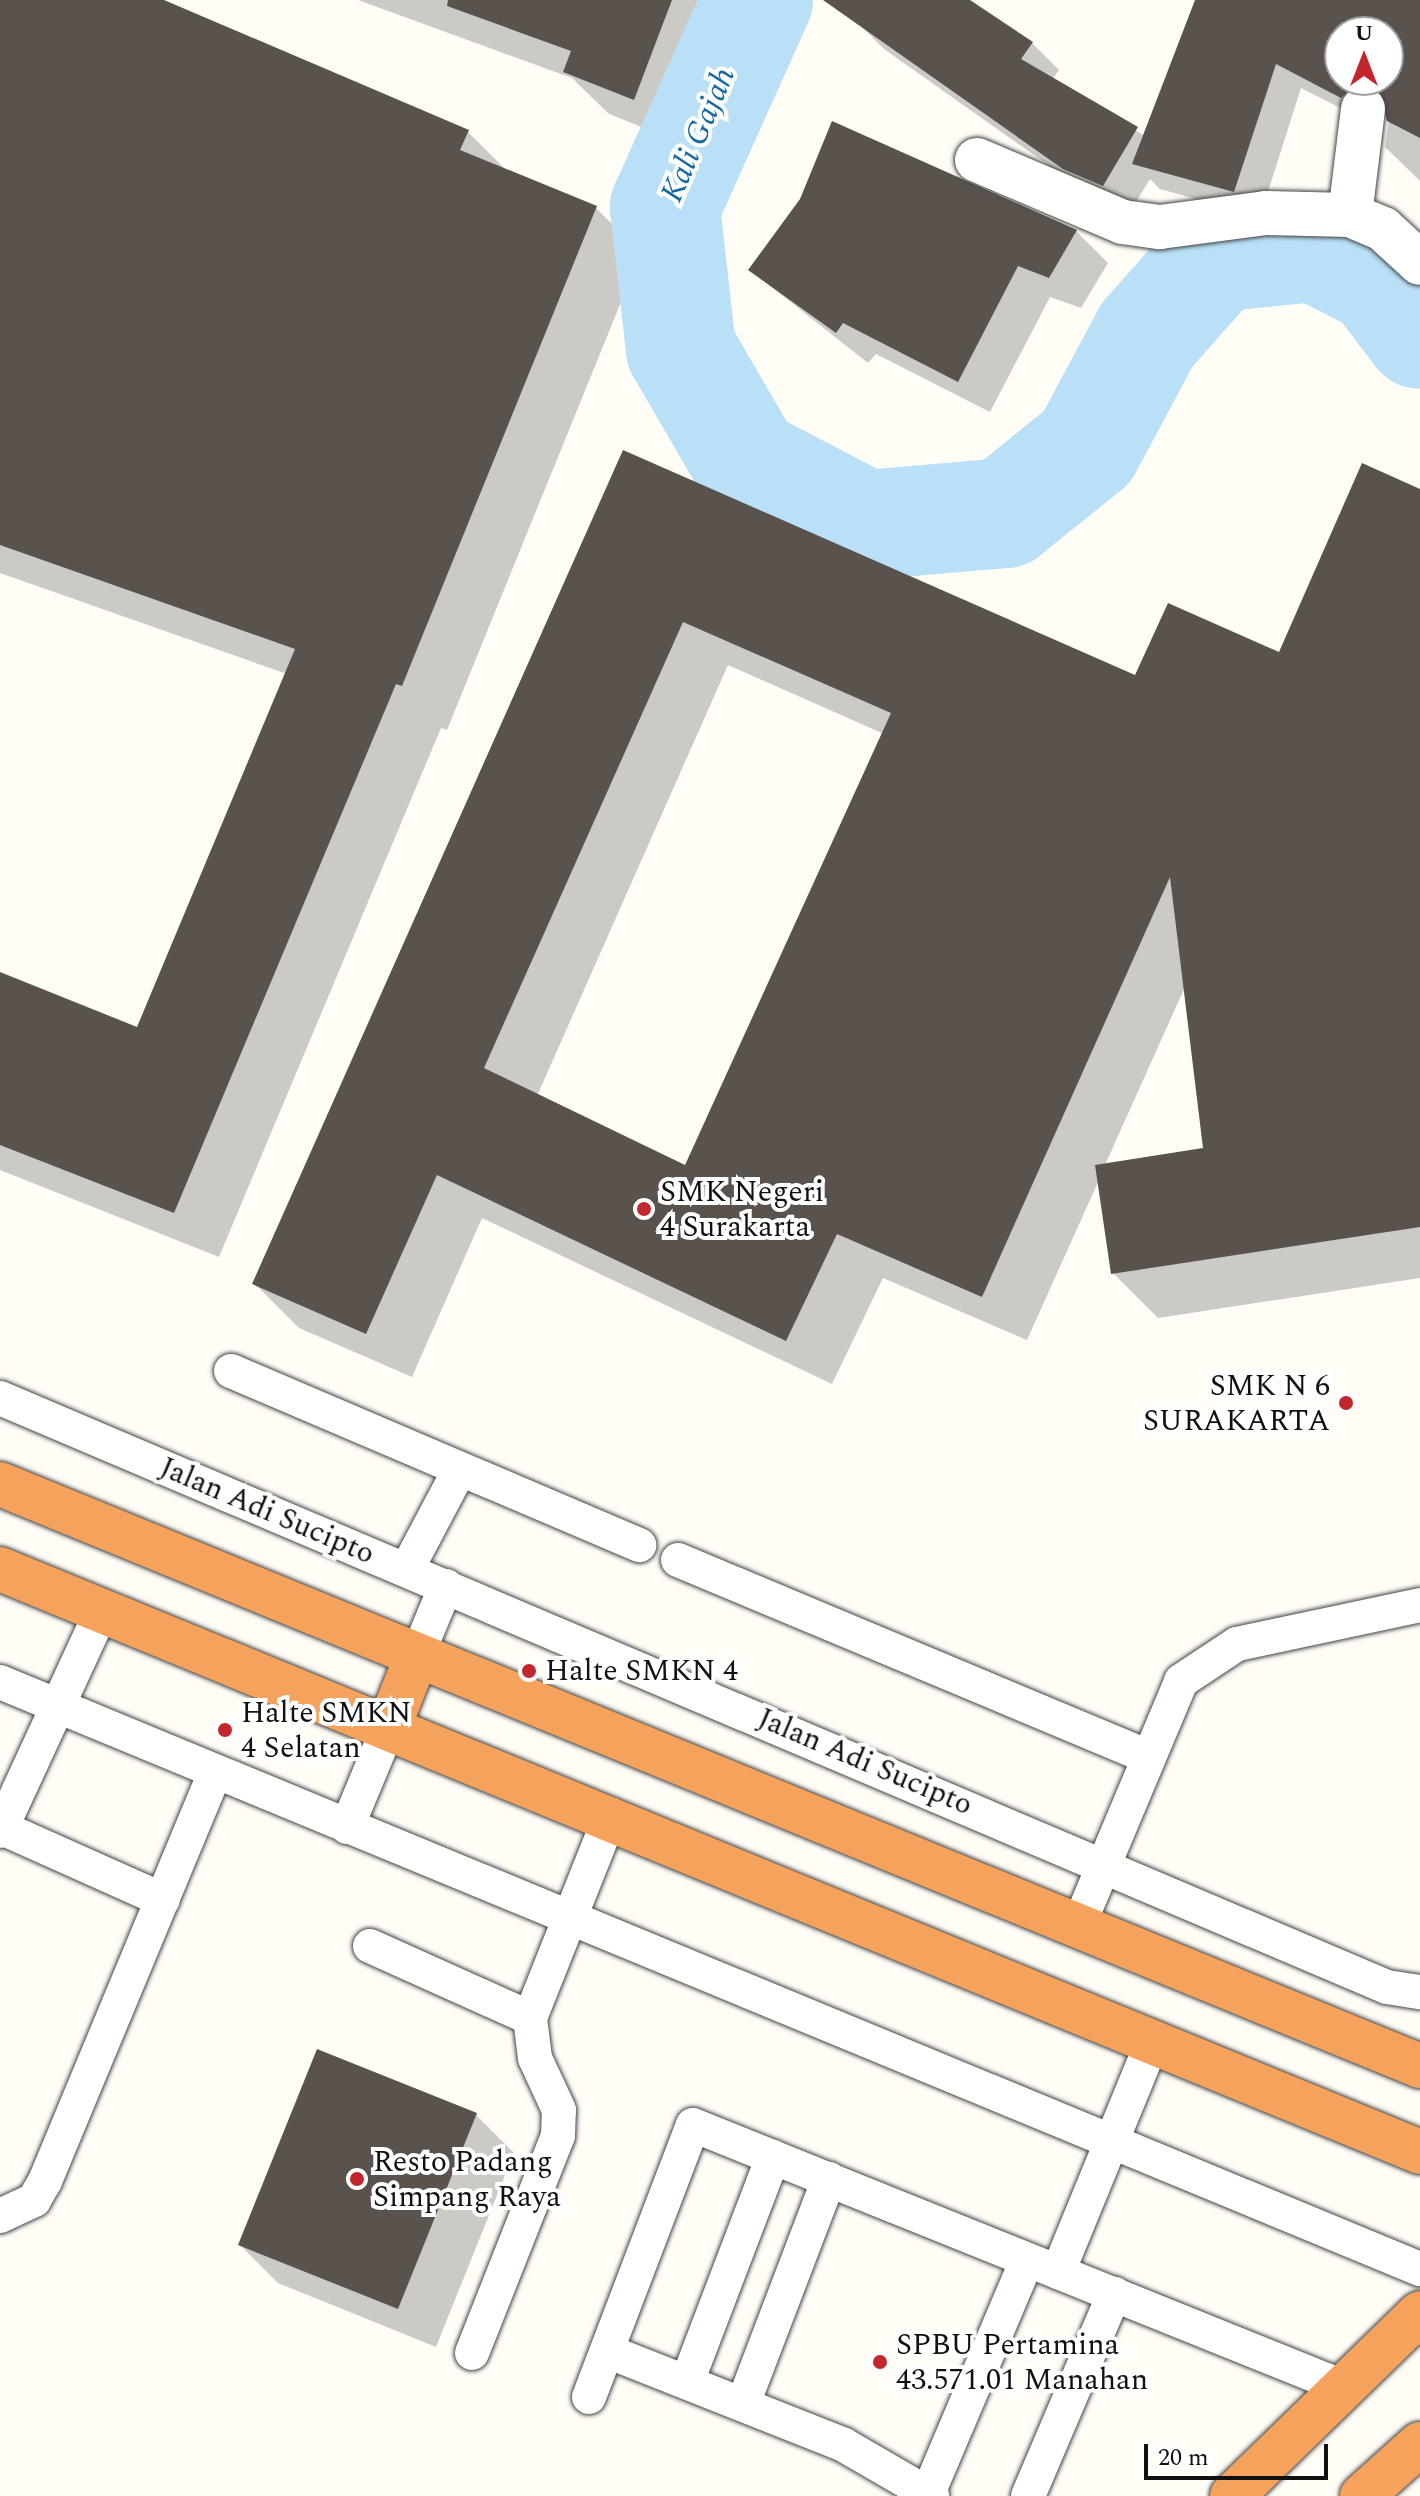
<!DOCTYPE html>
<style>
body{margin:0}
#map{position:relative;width:1420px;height:2496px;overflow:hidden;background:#fffdf5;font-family:Spectral,serif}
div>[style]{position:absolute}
.shadow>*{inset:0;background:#0003}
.river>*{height:110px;margin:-55px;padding:0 55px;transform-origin:55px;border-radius:55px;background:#b9e0f7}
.building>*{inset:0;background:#5a524d}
.roads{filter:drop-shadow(0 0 2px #444) drop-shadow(0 0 2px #444)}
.lane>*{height:34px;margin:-17px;padding:0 17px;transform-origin:17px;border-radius:17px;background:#fff}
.street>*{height:44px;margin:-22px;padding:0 22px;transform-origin:22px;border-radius:22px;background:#fff}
.highway>*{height:44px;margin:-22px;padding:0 22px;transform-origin:22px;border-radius:22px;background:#f5a25d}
.dots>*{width:22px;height:22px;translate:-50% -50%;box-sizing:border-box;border:4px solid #fff;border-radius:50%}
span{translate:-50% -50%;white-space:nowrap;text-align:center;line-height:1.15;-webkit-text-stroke:8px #fff;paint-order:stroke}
.poi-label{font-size:30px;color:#111}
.left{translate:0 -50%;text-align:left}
.right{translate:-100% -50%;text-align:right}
.street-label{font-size:30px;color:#111}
.water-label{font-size:32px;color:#1768a6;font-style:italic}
.north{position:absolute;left:1324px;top:16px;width:80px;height:80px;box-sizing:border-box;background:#fff;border:2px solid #a0a0a0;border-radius:50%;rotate:0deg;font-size:22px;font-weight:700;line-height:32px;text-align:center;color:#111}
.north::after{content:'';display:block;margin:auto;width:28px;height:36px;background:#c4262e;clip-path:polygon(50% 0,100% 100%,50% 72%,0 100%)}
.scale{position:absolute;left:1144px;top:2444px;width:184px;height:36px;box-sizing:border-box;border:4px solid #111;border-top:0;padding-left:10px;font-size:24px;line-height:28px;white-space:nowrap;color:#111;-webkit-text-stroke:6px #fff;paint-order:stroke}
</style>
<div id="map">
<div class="shadow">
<div style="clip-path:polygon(0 0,159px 0,468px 132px,508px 172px,596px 208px,641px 253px,447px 730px,441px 728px,219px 1257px,0 1170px,0 974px,138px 1029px,287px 674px,0 573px)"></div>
<div style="clip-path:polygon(358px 0,731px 0,677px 141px,609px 114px,572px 78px)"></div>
<div style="clip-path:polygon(evenodd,873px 0,967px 0,1032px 43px,1059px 70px,1052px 80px,1145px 136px,1197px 0,1420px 0,1420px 181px,1385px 147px,1390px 112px,1368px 122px,1301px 88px,1260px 217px,1160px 189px,1150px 179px,1130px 212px,1092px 196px,884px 49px,857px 22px,873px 0,1340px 32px,1388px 32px,1388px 80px,1340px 80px,1340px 32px)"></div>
<div style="clip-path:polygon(1076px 231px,1108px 263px,1081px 308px,1050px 297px,990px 412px,876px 354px,868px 363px,750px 270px)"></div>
<div style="clip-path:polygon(evenodd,624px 453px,1136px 678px,1280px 654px,1420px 491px,1420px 1278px,1158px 1318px,1113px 1273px,1099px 1180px,1027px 1340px,883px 1278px,832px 1384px,482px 1218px,412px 1377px,299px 1328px,254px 1283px,624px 453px,728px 665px,884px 734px,686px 1167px,537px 1096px,728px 665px,624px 453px,1185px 987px,1205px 1150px,1105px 1165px,1185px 987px)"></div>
<div style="clip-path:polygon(476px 2115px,514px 2153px,436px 2347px,278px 2283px,240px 2245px)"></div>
</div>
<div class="river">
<div style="left:758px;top:0;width:227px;rotate:114.2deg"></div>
<div style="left:665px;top:207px;width:143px;rotate:83.6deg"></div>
<div style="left:681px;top:349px;width:132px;rotate:59.9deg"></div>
<div style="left:747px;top:463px;width:134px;rotate:27.5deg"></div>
<div style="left:866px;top:525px;width:140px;rotate:-4.9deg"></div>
<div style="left:1005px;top:513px;width:105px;rotate:-38.8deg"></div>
<div style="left:1087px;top:447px;width:127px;rotate:-61.8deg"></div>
<div style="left:1147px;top:335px;width:104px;rotate:-48.5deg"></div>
<div style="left:1216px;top:257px;width:100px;rotate:-5.8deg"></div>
<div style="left:1315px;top:247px;width:71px;rotate:26.9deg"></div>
<div style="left:1378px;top:279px;width:69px;rotate:52.6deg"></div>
</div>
<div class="building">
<div style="clip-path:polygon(0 0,164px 0,469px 130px,460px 150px,597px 206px,402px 686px,396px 684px,174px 1213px,0 1145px,0 972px,137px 1027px,295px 649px,0 545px)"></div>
<div style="clip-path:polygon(448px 0,672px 0,634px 100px,563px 72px,571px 51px,447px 6px)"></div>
<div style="clip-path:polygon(823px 0,970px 0,1033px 42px,1021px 59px,1138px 127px,1103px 186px,1063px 169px)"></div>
<div style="clip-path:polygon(evenodd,1195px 0,1420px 0,1420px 138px,1387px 121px,1377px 89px,1354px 86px,1341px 98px,1276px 64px,1234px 192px,1132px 164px,1195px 0,1340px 32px,1388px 32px,1388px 80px,1340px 80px,1340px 32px)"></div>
<div style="clip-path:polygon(832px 121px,1077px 230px,1049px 278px,1018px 266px,958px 382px,843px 323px,836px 333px,748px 270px,800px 199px)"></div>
<div style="clip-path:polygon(evenodd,623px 450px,1135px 675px,1168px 603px,1279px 652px,1362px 463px,1420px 489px,1420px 1227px,1111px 1274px,1095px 1165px,1203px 1148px,1170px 877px,982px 1297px,837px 1234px,786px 1341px,437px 1175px,366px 1334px,252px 1284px,623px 450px,683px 622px,891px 713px,685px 1165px,484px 1068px,683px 622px)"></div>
<div style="clip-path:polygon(317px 2049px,477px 2113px,398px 2309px,238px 2245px)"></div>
</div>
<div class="roads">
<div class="lane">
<div style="left:231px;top:1371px;width:444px;rotate:23.1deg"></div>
<div style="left:0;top:1398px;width:1507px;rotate:23.01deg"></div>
<div style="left:1387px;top:1987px;width:33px;rotate:9deg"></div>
<div style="left:678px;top:1560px;width:505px;rotate:22.71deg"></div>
<div style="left:407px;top:1569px;width:113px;rotate:-62.1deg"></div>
<div style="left:416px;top:1658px;width:78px;rotate:-67.4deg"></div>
<div style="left:0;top:1682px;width:1537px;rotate:22.46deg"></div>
<div style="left:347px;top:1827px;width:109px;rotate:-67.4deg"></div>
<div style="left:2px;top:1828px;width:176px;rotate:24.1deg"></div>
<div style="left:0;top:1831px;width:243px;rotate:-65.2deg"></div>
<div style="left:1077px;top:1929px;width:269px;rotate:-67.2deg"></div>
<div style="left:1181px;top:1681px;width:67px;rotate:-33.5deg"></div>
<div style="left:1237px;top:1644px;width:187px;rotate:-12deg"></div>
<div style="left:370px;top:1946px;width:175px;rotate:24.2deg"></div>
<div style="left:0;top:2216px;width:38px;rotate:-25deg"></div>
<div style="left:34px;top:2200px;width:22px;rotate:-60deg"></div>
<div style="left:45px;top:2181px;width:443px;rotate:-67.4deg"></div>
<div style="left:1058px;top:2272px;width:251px;rotate:-67.7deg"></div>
<div style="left:607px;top:2351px;width:255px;rotate:21.6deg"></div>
<div style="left:844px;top:2445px;width:102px;rotate:30.1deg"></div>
<div style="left:472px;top:2353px;width:233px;rotate:-68.4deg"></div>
<div style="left:558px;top:2136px;width:26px;rotate:-88deg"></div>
<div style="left:559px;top:2110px;width:57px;rotate:-114.8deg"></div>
<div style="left:535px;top:2058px;width:40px;rotate:-97.1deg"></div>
<div style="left:530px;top:2018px;width:219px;rotate:-68.3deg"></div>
<div style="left:687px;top:2382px;width:241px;rotate:-69.1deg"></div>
<div style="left:589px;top:2397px;width:291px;rotate:-69.1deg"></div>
<div style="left:693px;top:2125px;width:704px;rotate:21.94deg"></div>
<div style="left:743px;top:2404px;width:241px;rotate:-69.1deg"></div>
<div style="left:929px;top:2491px;width:251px;rotate:-67deg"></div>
<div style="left:1028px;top:2496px;width:220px;rotate:-66.9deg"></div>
</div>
<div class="street">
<div style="left:977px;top:160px;width:159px;rotate:23deg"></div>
<div style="left:1123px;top:222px;width:37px;rotate:8deg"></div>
<div style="left:1160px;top:227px;width:107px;rotate:-7.5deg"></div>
<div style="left:1266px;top:213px;width:84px;rotate:1.4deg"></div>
<div style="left:1350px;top:215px;width:36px;rotate:23deg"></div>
<div style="left:1383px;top:229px;width:50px;rotate:42.6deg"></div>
<div style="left:1350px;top:215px;width:107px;rotate:-83deg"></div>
</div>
<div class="highway">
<div style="left:0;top:1484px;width:1535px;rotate:22.29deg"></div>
<div style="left:0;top:1569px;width:1535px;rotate:22.32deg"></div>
<div style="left:389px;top:1726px;width:73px;rotate:-68.3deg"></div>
<div style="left:1232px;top:2496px;width:262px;rotate:-44.2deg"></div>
<div style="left:1362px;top:2496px;width:78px;rotate:-41.9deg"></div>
</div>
</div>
<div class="dots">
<div style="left:644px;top:1209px;background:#c4262e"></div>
<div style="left:1346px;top:1403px;background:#c4262e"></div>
<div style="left:529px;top:1671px;background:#c4262e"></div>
<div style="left:225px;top:1730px;background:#c4262e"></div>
<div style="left:357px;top:2179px;background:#c4262e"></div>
<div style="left:880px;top:2362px;background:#c4262e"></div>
</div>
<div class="poi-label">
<span class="left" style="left:660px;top:1209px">SMK Negeri<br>4 Surakarta</span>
<span class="right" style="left:1330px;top:1403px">SMK N 6<br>SURAKARTA</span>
<span class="left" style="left:545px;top:1671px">Halte SMKN 4</span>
<span class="left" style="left:241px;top:1730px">Halte SMKN<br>4 Selatan</span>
<span class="left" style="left:373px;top:2179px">Resto Padang<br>Simpang Raya</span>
<span class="left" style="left:896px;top:2362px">SPBU Pertamina<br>43.571.01 Manahan</span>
</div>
<div class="street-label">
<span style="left:267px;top:1511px;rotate:23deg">Jalan Adi Sucipto</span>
<span style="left:865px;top:1762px;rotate:23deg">Jalan Adi Sucipto</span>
</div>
<div class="water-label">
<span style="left:699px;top:135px;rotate:-67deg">Kali Gajah</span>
</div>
<div class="north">U</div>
<div class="scale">20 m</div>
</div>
